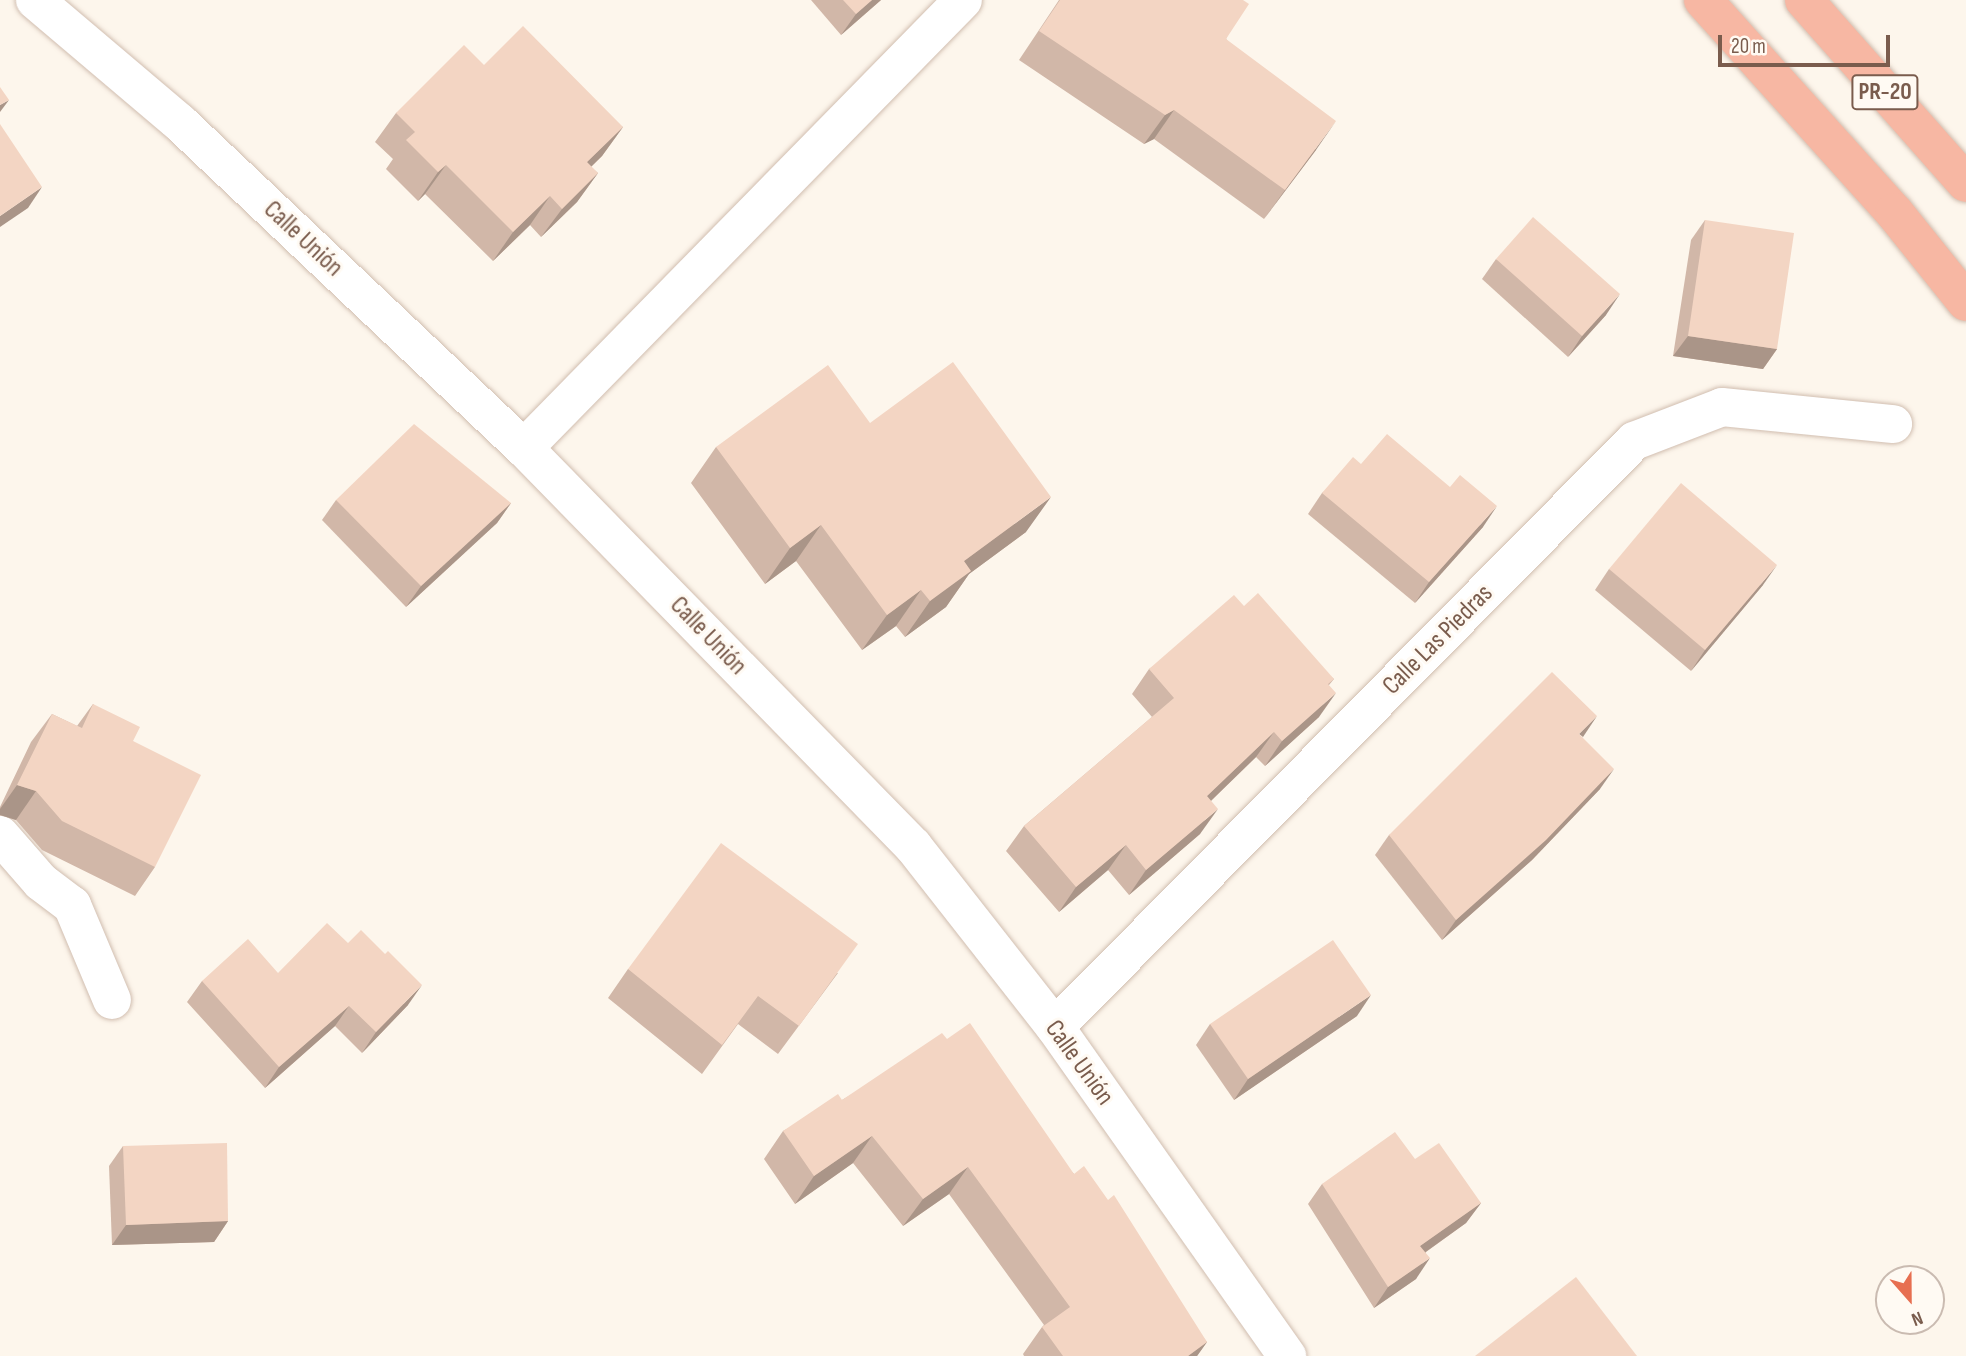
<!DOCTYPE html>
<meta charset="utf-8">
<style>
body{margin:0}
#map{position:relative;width:1966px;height:1356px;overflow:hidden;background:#fdf6ec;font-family:"Sofia Sans Condensed",sans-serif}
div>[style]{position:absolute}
.roads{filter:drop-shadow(0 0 2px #d1beb0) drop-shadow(0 0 2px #d1beb0)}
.minor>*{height:38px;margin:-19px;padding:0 19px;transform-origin:19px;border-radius:19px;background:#fff}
.highway>*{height:38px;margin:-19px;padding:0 19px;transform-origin:19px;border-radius:19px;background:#f7b7a3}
.wall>*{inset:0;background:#d1b7a8}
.shaded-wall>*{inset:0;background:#aa9588}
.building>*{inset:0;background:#f3d5c3}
span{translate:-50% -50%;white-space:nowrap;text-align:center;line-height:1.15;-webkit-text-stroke:6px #fffaf3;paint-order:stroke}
.shield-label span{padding:2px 5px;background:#fffaf3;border:2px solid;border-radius:5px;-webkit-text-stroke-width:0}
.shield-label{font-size:24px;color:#7a5c4d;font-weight:700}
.street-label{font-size:26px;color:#7a5c4d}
.north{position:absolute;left:1875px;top:1265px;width:70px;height:70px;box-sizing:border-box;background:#fffaf3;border:2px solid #cabbb1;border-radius:50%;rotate:159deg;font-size:19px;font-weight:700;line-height:28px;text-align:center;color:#7a5c4d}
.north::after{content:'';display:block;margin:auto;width:24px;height:32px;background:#e76f51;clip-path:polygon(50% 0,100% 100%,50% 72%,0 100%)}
.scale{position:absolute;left:1718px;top:35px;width:172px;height:32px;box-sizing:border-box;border:4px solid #7a5c4d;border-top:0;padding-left:9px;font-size:21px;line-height:24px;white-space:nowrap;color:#7a5c4d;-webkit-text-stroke:5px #fffaf3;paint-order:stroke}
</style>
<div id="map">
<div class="roads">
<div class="minor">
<div style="left:35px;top:0;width:189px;rotate:40.3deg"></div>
<div style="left:179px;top:122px;width:475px;rotate:43.4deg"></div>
<div style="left:524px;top:448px;width:557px;rotate:45.66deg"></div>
<div style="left:913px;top:846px;width:230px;rotate:51.9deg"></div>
<div style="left:1055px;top:1027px;width:403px;rotate:54.8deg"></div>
<div style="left:524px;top:448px;width:627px;rotate:-45.58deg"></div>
<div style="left:0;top:835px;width:62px;rotate:48.9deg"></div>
<div style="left:41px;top:882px;width:39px;rotate:37deg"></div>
<div style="left:72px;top:905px;width:103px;rotate:67.2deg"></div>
<div style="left:1055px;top:1027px;width:824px;rotate:-45.34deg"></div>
<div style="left:1634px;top:441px;width:94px;rotate:-21.1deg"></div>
<div style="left:1722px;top:407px;width:172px;rotate:5.7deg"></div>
</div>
<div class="highway">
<div style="left:1703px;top:0;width:285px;rotate:48deg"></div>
<div style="left:1894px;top:212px;width:115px;rotate:51.3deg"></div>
<div style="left:1804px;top:0;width:244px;rotate:48.5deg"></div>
</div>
</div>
<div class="wall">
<div style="clip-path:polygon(811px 0,881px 0,841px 35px)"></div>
<div style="clip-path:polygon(1059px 0,1243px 0,1226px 39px,1316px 150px,1264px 219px,1154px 139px,1144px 144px,1019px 60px)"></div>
<div style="clip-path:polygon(484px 65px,623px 127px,602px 156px,591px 167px,598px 173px,577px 202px,541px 237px,530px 225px,493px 261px,425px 194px,418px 201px,386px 169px,393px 159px,375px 142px,396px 113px)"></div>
<div style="clip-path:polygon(1705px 220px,1777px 349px,1763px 369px,1673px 356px,1691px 240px)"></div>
<div style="clip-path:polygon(1496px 259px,1606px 315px,1568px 357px,1482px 279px)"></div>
<div style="clip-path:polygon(870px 423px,1026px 532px,969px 574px,946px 607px,905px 637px,896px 626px,862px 650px,796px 561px,765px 584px,691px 483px,716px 447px)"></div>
<div style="clip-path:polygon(1361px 464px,1483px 527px,1415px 603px,1308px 514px,1322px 493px)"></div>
<div style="clip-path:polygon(336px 500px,511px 503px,497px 523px,406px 607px,322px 520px)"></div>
<div style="clip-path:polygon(1609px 569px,1763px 585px,1691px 671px,1595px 590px)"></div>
<div style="clip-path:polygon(1244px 606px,1334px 679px,1329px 685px,1319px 717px,1265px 766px,1256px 757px,1211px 801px,1200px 834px,1129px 895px,1108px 870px,1059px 912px,1006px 851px,1024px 826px,1152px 717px,1132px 694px,1149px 669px)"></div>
<div style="clip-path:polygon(93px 704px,133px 741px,155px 867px,135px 896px,42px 850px,16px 820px,0 815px,0 807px,31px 742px,52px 714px,77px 726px)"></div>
<div style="clip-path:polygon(1582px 737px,1600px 789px,1532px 860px,1442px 940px,1375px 855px,1389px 835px)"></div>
<div style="clip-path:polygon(628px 969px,838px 973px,778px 1054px,738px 1024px,702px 1074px,608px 998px)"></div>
<div style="clip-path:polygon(278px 973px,408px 1005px,362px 1053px,335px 1026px,265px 1088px,187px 1002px,202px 981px)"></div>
<div style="clip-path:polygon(1357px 1016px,1234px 1100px,1196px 1045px,1210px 1024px)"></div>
<div style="clip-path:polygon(947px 1039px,1074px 1174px,1207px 1342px,1197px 1356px,1024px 1356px,1023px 1354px,1042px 1327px,1044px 1325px,949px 1194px,903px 1226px,853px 1163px,795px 1204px,764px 1159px,783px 1131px,842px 1100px)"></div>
<div style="clip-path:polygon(123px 1146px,228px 1221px,214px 1242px,112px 1245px,109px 1166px)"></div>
<div style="clip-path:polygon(1415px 1159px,1481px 1203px,1466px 1223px,1426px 1252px,1416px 1279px,1374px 1308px,1308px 1204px,1322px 1184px)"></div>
</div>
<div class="shaded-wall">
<div style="clip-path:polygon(872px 0,881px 0,841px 35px,856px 14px)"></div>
<div style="clip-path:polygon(9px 100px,0 112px,0 105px)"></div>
<div style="clip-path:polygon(1174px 110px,1154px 139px,1144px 144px,1165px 115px)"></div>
<div style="clip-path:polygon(1336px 121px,1316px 150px,1264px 219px,1285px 190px)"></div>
<div style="clip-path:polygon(623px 127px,602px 156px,566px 191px,587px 162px)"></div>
<div style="clip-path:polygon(446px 165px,425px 194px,418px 201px,438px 172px)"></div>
<div style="clip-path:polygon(598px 173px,577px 202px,541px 237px,562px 209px)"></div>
<div style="clip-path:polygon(42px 187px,28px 208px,0 227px,0 216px)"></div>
<div style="clip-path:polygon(550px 196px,530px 225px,493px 261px,513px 232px)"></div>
<div style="clip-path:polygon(1620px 294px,1606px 315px,1568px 357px,1582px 336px)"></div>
<div style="clip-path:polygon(1688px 336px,1777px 349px,1763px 369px,1673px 356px)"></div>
<div style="clip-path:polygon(1051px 497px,1026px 532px,969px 574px,946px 607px,905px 637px,930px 601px,964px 561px)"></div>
<div style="clip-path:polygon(511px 503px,497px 523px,406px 607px,421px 586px)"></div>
<div style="clip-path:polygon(1497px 506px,1483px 527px,1415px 603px,1429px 582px)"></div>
<div style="clip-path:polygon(821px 525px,796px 561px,765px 584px,790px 548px)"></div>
<div style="clip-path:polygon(1777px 565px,1763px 585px,1691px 671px,1705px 650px)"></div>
<div style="clip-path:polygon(921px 590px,896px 626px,862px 650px,887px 615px)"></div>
<div style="clip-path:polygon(1336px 693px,1319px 717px,1265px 766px,1282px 741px)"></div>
<div style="clip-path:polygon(1597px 716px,1583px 737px,1579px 734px)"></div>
<div style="clip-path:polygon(1274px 732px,1256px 757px,1190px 821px,1207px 796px)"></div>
<div style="clip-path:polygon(1614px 769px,1600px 789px,1532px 860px,1442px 940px,1456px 920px)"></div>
<div style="clip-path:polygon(17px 785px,36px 791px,16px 820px,0 815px,0 809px)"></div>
<div style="clip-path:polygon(1218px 809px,1200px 834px,1129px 895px,1146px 870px)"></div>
<div style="clip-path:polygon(1126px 845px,1108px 870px,1059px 912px,1076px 887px)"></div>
<div style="clip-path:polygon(422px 985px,408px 1005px,362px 1053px,376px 1032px)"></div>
<div style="clip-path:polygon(1371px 995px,1357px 1016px,1234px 1100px,1248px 1079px)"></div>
<div style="clip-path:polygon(349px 1006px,335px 1026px,265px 1088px,279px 1067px)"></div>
<div style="clip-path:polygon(872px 1136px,853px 1163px,795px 1204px,814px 1176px)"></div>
<div style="clip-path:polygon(968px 1167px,949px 1194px,903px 1226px,923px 1199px)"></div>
<div style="clip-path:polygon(1481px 1203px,1466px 1223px,1406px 1266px,1420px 1246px)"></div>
<div style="clip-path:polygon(228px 1221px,214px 1242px,112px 1245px,126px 1225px)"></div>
<div style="clip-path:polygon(1430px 1258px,1416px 1279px,1374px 1308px,1388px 1287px)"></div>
<div style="clip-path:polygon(1207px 1342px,1197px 1356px,1188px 1356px)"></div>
</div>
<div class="building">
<div style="clip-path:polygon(843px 0,872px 0,856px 14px)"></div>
<div style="clip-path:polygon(1060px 0,1243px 0,1249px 4px,1226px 39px,1336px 121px,1285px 190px,1174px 110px,1165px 115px,1039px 31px)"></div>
<div style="clip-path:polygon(523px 26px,623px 127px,587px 162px,598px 173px,562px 209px,550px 196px,513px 232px,446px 165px,438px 172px,406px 140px,415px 132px,396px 113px,464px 45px,484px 65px)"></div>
<div style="clip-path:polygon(0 87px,9px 100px,0 105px)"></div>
<div style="clip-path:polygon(0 124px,42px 187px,0 216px)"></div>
<div style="clip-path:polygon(1533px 217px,1620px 294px,1582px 336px,1496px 259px)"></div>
<div style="clip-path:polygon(1705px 220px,1794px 233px,1777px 349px,1688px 336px)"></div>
<div style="clip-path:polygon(953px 362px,1051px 497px,964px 561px,971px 571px,930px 601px,921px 590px,887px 615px,821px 525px,790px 548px,716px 447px,828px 365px,870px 423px)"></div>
<div style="clip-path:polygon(414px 424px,511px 503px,421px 586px,336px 500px)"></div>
<div style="clip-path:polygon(1387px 434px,1450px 487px,1460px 475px,1497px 506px,1429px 582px,1322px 493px,1353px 457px,1361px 464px)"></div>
<div style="clip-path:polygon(1681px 483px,1777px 565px,1705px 650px,1609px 569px)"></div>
<div style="clip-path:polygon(1258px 593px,1334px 679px,1328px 684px,1336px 693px,1282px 741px,1274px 732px,1207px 796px,1218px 809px,1146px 870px,1126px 845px,1076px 887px,1024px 826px,1174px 698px,1149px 669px,1234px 595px,1244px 606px)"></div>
<div style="clip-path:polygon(1552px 672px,1597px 716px,1579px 734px,1614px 769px,1546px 840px,1456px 920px,1389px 835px)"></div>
<div style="clip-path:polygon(93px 704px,140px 727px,133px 741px,201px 775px,155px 867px,62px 821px,36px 791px,17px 785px,52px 714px,82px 728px)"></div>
<div style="clip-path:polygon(721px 843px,858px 944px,799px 1026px,758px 996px,722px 1045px,628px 969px)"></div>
<div style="clip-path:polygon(327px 923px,348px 943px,361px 930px,385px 954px,388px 951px,422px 985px,376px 1032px,349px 1006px,279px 1067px,202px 981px,248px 939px,278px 973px)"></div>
<div style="clip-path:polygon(1333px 940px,1371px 995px,1248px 1079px,1210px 1024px)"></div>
<div style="clip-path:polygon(970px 1023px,1074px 1174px,1084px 1166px,1108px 1200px,1114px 1195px,1207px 1342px,1188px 1356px,1063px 1356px,1042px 1327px,1070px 1307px,968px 1167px,923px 1199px,872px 1136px,814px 1176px,783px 1131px,838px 1094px,842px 1100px,942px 1033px,947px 1039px)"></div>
<div style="clip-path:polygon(1395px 1132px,1415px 1159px,1439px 1143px,1481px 1203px,1420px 1246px,1430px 1258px,1388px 1287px,1322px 1184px)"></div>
<div style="clip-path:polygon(227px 1143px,228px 1221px,126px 1225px,123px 1146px)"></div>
<div style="clip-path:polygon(1576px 1277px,1637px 1356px,1475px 1356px)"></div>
</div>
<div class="shield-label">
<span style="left:1885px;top:92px">PR-20</span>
</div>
<div class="street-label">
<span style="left:303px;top:239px;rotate:43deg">Calle Unión</span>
<span style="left:708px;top:636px;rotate:46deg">Calle Unión</span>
<span style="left:1438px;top:640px;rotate:-45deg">Calle Las Piedras</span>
<span style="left:1079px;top:1063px;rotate:54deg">Calle Unión</span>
</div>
<div class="north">N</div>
<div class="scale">20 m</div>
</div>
